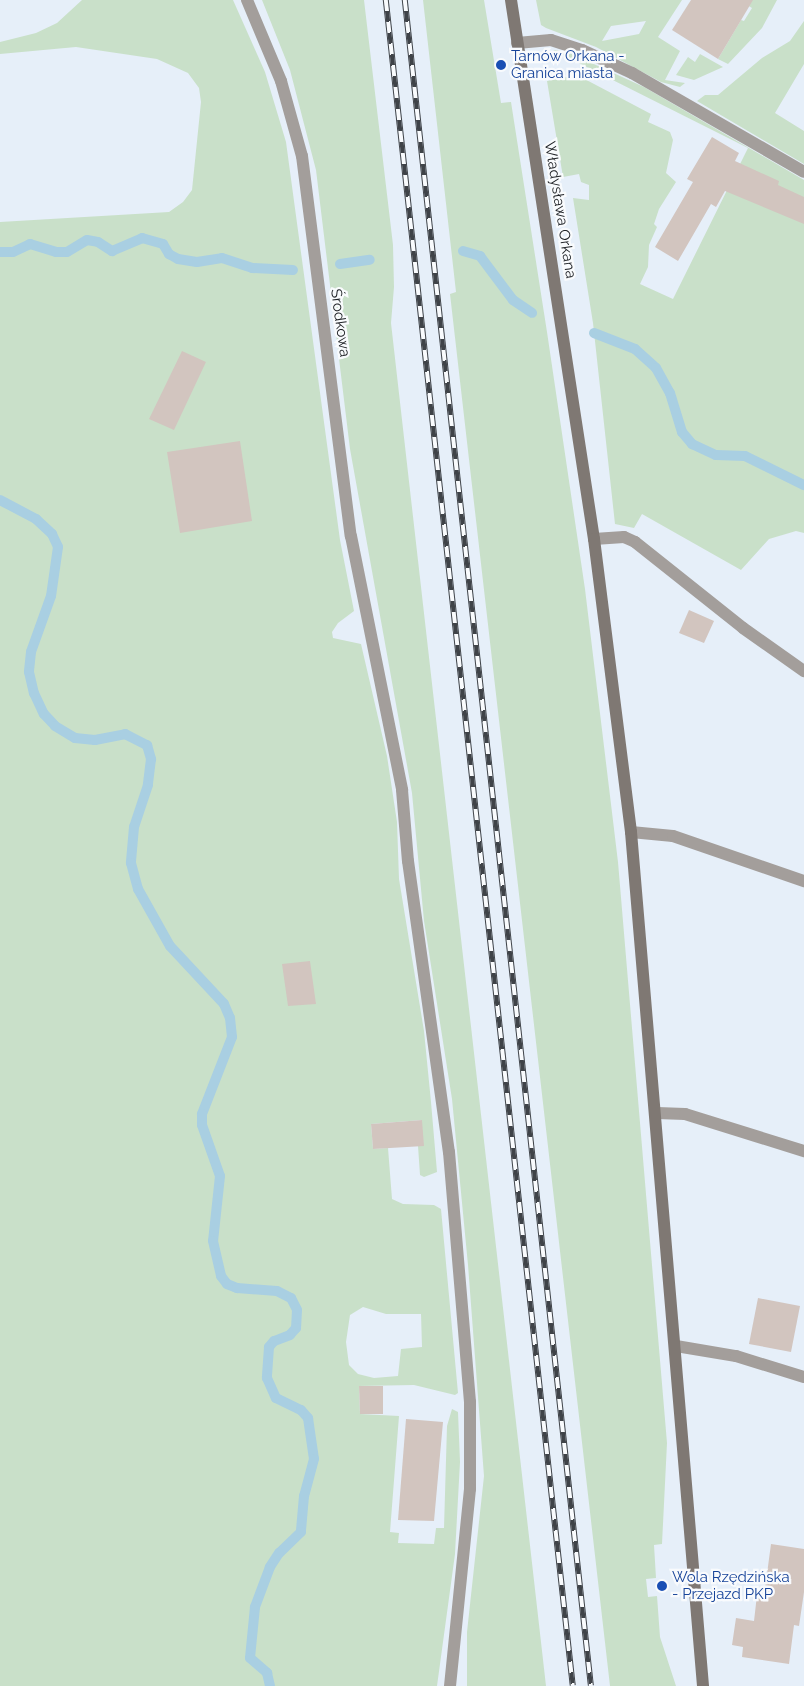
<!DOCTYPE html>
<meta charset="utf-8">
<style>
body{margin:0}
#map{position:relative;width:804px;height:1686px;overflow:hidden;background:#e6eff9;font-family:Raleway,sans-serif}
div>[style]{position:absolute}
.green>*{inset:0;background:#c9e0c9}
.stream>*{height:10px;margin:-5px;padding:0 5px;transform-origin:5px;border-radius:5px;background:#a9cfe2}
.building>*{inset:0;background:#d2c5bf}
.lane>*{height:12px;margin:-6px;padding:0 6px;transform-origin:6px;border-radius:6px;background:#a39e9b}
.street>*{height:12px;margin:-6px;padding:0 6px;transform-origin:6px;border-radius:6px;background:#a39e9b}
.secondary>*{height:12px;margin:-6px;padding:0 6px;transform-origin:6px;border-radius:6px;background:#7f7873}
.rail>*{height:5.5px;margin-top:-2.75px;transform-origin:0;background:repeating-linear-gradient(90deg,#f9fbfd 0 11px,#3f4348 0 22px);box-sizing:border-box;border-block:1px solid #3f4348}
.dots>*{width:14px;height:14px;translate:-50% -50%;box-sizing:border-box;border:2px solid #f9fbfd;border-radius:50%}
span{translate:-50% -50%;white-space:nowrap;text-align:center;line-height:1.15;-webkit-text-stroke:4.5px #f9fbfd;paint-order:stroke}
.transit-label{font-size:15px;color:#164399}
.left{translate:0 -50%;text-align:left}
.street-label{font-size:15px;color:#202327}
</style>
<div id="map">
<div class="green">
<div style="clip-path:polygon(evenodd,82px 0,233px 0,265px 72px,286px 142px,340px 540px,354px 611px,338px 623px,332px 632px,333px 638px,361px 644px,387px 756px,397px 822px,399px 879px,424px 1031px,431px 1102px,437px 1172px,424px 1177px,420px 1175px,418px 1146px,422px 1120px,371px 1124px,373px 1149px,388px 1148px,392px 1199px,403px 1204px,434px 1205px,441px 1209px,458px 1393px,455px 1395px,414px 1385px,359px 1386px,360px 1414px,399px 1416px,390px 1532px,399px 1533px,398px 1543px,434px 1544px,436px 1528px,444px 1528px,447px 1426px,452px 1409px,458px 1412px,460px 1462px,455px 1554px,437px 1686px,0 1686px,0 222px,169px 212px,183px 202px,192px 190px,201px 102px,199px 88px,188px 73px,157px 59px,76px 47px,0 54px,0 42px,36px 33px,57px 23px,82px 0,363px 1307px,386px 1314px,421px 1314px,422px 1347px,401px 1349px,398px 1376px,374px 1378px,358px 1374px,349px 1365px,346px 1342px,350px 1315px,363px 1307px)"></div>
<div style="clip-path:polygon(262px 0,364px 0,393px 245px,394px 287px,391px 323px,546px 1686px,467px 1686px,467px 1632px,484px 1476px,468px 1265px,452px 1099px,424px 921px,412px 793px,350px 449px,316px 170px,290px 70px)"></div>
<div style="clip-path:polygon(423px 0,484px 0,501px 103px,511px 102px,547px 332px,585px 589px,618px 862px,667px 1443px,662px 1544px,654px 1545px,656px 1578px,646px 1579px,648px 1597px,657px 1596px,660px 1637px,676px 1686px,610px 1686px,450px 294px,456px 292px)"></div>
<div style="clip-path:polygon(evenodd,536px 0,682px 0,658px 37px,680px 51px,665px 80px,685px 83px,680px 87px,661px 82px,596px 47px,546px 28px,541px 25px,536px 0,646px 21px,639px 34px,602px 41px,611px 26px,646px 21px)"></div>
<div style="clip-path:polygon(750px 0,777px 0,762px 28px,728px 64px,718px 59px,741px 20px,744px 21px,752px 8px,747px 5px)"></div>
<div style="clip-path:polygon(804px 21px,804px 64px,775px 113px,804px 131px,804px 164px,697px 101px,705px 95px,718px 95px,762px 58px,790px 41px)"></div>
<div style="clip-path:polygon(555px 50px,572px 54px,644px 87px,804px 180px,804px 533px,796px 531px,769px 539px,741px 570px,642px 514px,634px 528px,615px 524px,593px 323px,573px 198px,589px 200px,589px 185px,581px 182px,579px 174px,563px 177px,547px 81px,577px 75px,651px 114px,648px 122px,670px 132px,673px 140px,666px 173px,676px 182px,659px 209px,654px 224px,657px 227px,649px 245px,648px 267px,640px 284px,673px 299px,748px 148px,559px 53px,551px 52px)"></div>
<div style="clip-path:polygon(700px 54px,723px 67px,694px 80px,676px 75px,688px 57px,695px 62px)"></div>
</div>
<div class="stream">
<div style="left:463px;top:251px;width:18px;rotate:16deg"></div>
<div style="left:480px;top:256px;width:55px;rotate:53.1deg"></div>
<div style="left:513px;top:300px;width:23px;rotate:34deg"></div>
<div style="left:0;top:252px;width:13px"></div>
<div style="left:13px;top:252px;width:19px;rotate:-25deg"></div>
<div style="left:30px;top:244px;width:27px;rotate:17deg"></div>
<div style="left:56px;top:252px;width:11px"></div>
<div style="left:67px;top:252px;width:23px;rotate:-31deg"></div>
<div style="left:87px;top:240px;width:11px;rotate:10deg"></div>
<div style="left:98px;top:242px;width:17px;rotate:33deg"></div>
<div style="left:112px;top:251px;width:33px;rotate:-23deg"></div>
<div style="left:142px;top:238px;width:22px;rotate:16deg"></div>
<div style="left:163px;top:244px;width:12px;rotate:59deg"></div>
<div style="left:169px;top:254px;width:10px;rotate:29deg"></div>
<div style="left:178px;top:259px;width:19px;rotate:9deg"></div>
<div style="left:197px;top:262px;width:25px;rotate:-9deg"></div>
<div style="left:222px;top:258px;width:32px;rotate:18deg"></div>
<div style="left:252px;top:268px;width:41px;rotate:2.8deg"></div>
<div style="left:340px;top:264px;width:30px;rotate:-8deg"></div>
<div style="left:594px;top:333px;width:44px;rotate:21.3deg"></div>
<div style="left:635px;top:349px;width:28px;rotate:42deg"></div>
<div style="left:656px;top:368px;width:29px;rotate:61deg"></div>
<div style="left:670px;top:393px;width:41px;rotate:72.9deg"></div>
<div style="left:682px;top:432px;width:16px;rotate:50deg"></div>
<div style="left:692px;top:444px;width:26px;rotate:25deg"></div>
<div style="left:716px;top:455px;width:29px;rotate:2deg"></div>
<div style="left:745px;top:456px;width:66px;rotate:26.2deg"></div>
<div style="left:0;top:500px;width:41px;rotate:27.8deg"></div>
<div style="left:36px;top:519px;width:22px;rotate:43deg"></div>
<div style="left:52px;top:534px;width:14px;rotate:65deg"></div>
<div style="left:58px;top:547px;width:49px;rotate:98.1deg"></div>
<div style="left:51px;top:596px;width:59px;rotate:109.7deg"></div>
<div style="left:31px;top:652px;width:20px;rotate:96deg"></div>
<div style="left:29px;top:672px;width:22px;rotate:77deg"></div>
<div style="left:34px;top:693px;width:23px;rotate:65deg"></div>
<div style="left:44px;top:714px;width:16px;rotate:47deg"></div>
<div style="left:55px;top:726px;width:23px;rotate:31deg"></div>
<div style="left:75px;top:738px;width:20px;rotate:6deg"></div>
<div style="left:95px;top:740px;width:31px;rotate:-11deg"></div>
<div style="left:125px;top:734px;width:25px;rotate:27deg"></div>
<div style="left:147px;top:745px;width:15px;rotate:74deg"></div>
<div style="left:151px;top:759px;width:26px;rotate:97deg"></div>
<div style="left:148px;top:785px;width:44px;rotate:108.4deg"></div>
<div style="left:134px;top:827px;width:36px;rotate:95deg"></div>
<div style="left:131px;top:863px;width:27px;rotate:75deg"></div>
<div style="left:138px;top:889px;width:65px;rotate:60.7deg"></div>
<div style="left:170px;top:946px;width:79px;rotate:47deg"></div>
<div style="left:224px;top:1004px;width:15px;rotate:67deg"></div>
<div style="left:230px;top:1018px;width:19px;rotate:84deg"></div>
<div style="left:232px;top:1037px;width:83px;rotate:111.3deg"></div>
<div style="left:202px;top:1114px;width:11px;rotate:90deg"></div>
<div style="left:202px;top:1125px;width:54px;rotate:70.6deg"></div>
<div style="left:220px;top:1176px;width:65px;rotate:96.1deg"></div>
<div style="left:213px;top:1241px;width:36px;rotate:77deg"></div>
<div style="left:221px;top:1276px;width:10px;rotate:53deg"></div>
<div style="left:227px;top:1284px;width:11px;rotate:22deg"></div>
<div style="left:237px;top:1288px;width:40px;rotate:4.3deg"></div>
<div style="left:277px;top:1291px;width:16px;rotate:27deg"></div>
<div style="left:291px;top:1298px;width:13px;rotate:63deg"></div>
<div style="left:297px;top:1310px;width:18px;rotate:93deg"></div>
<div style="left:296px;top:1328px;width:9px;rotate:131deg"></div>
<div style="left:290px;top:1335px;width:17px;rotate:159deg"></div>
<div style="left:274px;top:1341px;width:8px;rotate:130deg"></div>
<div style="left:269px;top:1347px;width:31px;rotate:94deg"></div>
<div style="left:267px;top:1378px;width:22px;rotate:66deg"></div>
<div style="left:276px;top:1398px;width:28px;rotate:26deg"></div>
<div style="left:301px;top:1410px;width:11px;rotate:49deg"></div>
<div style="left:308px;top:1418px;width:41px;rotate:81.7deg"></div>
<div style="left:314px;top:1459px;width:38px;rotate:105deg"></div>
<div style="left:304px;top:1496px;width:36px;rotate:95deg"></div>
<div style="left:301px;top:1532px;width:30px;rotate:136deg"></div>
<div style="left:279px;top:1553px;width:17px;rotate:123deg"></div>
<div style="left:270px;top:1567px;width:43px;rotate:110.6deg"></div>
<div style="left:255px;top:1607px;width:51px;rotate:95.6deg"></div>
<div style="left:250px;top:1658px;width:23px;rotate:41deg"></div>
<div style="left:267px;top:1673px;width:13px;rotate:77deg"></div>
</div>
<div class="building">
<div style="clip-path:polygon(691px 0,753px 0,718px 59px,672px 30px)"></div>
<div style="clip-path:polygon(712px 137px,739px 153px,735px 161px,779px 181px,778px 185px,804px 197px,804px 224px,725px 191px,716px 207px,711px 204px,678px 261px,655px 247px,693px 182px,687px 179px)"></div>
<div style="clip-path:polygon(182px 351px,206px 362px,174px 430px,149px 419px)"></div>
<div style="clip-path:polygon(240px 441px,252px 521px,180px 533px,167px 452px)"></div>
<div style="clip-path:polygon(689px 610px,714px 621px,704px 643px,679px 633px)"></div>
<div style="clip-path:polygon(310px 961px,316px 1004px,288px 1006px,282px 964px)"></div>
<div style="clip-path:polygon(422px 1120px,424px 1146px,373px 1149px,371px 1124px)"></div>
<div style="clip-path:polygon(758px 1298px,800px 1306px,791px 1352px,749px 1344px)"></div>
<div style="clip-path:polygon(359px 1386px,383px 1386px,383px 1414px,360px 1414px)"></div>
<div style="clip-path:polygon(406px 1419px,443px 1422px,434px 1521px,398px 1520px)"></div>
<div style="clip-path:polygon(771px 1544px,804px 1549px,804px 1592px,799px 1626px,794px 1625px,789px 1664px,742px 1657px,743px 1647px,732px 1645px,736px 1618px,754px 1621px,757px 1595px,764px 1596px)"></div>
</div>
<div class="lane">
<div style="left:517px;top:43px;width:34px;rotate:-5deg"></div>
<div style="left:551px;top:40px;width:33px;rotate:18deg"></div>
<div style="left:582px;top:50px;width:55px;rotate:24.7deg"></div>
<div style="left:632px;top:73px;width:198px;rotate:29.9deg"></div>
<div style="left:594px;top:539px;width:30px;rotate:-4deg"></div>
<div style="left:624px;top:537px;width:12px;rotate:24deg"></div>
<div style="left:635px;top:542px;width:138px;rotate:38.5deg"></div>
<div style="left:743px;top:628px;width:75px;rotate:35.2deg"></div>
<div style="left:631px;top:832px;width:42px;rotate:5.4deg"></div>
<div style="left:673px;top:836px;width:139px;rotate:19deg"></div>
<div style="left:657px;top:1113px;width:28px;rotate:2deg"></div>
<div style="left:685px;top:1114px;width:125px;rotate:17.3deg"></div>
<div style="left:676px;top:1346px;width:61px;rotate:9.5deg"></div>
<div style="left:736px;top:1356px;width:71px;rotate:17.2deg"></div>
</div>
<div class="street">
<div style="left:247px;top:0;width:88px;rotate:67.2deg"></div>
<div style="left:281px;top:81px;width:78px;rotate:74.4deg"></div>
<div style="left:302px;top:156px;width:383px;rotate:82.7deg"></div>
<div style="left:351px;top:536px;width:259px;rotate:78.6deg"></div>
<div style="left:402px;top:790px;width:71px;rotate:85.2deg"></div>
<div style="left:408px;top:861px;width:294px;rotate:82deg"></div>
<div style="left:449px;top:1152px;width:251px;rotate:85.2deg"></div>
<div style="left:470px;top:1402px;width:87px;rotate:90deg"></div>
<div style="left:470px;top:1489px;width:198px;rotate:95.8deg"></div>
</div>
<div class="secondary">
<div style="left:511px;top:0;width:545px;rotate:81.25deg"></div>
<div style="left:594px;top:539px;width:295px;rotate:82.8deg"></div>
<div style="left:631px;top:832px;width:857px;rotate:85.18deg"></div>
</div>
<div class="rail">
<div style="left:386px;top:0;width:1696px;rotate:83.67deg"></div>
<div style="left:405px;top:0;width:1696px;rotate:83.7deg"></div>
</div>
<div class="dots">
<div style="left:501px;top:65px;background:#1a4fb4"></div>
<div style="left:662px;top:1586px;background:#1a4fb4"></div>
</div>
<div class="transit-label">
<span class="left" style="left:511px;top:65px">Tarnów Orkana -<br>Granica miasta</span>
<span class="left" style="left:672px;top:1586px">Wola Rzędzińska<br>- Przejazd PKP</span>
</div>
<div class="street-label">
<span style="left:560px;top:210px;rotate:81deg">Władysława Orkana</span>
<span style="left:340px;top:323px;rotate:82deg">Środkowa</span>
</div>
</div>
